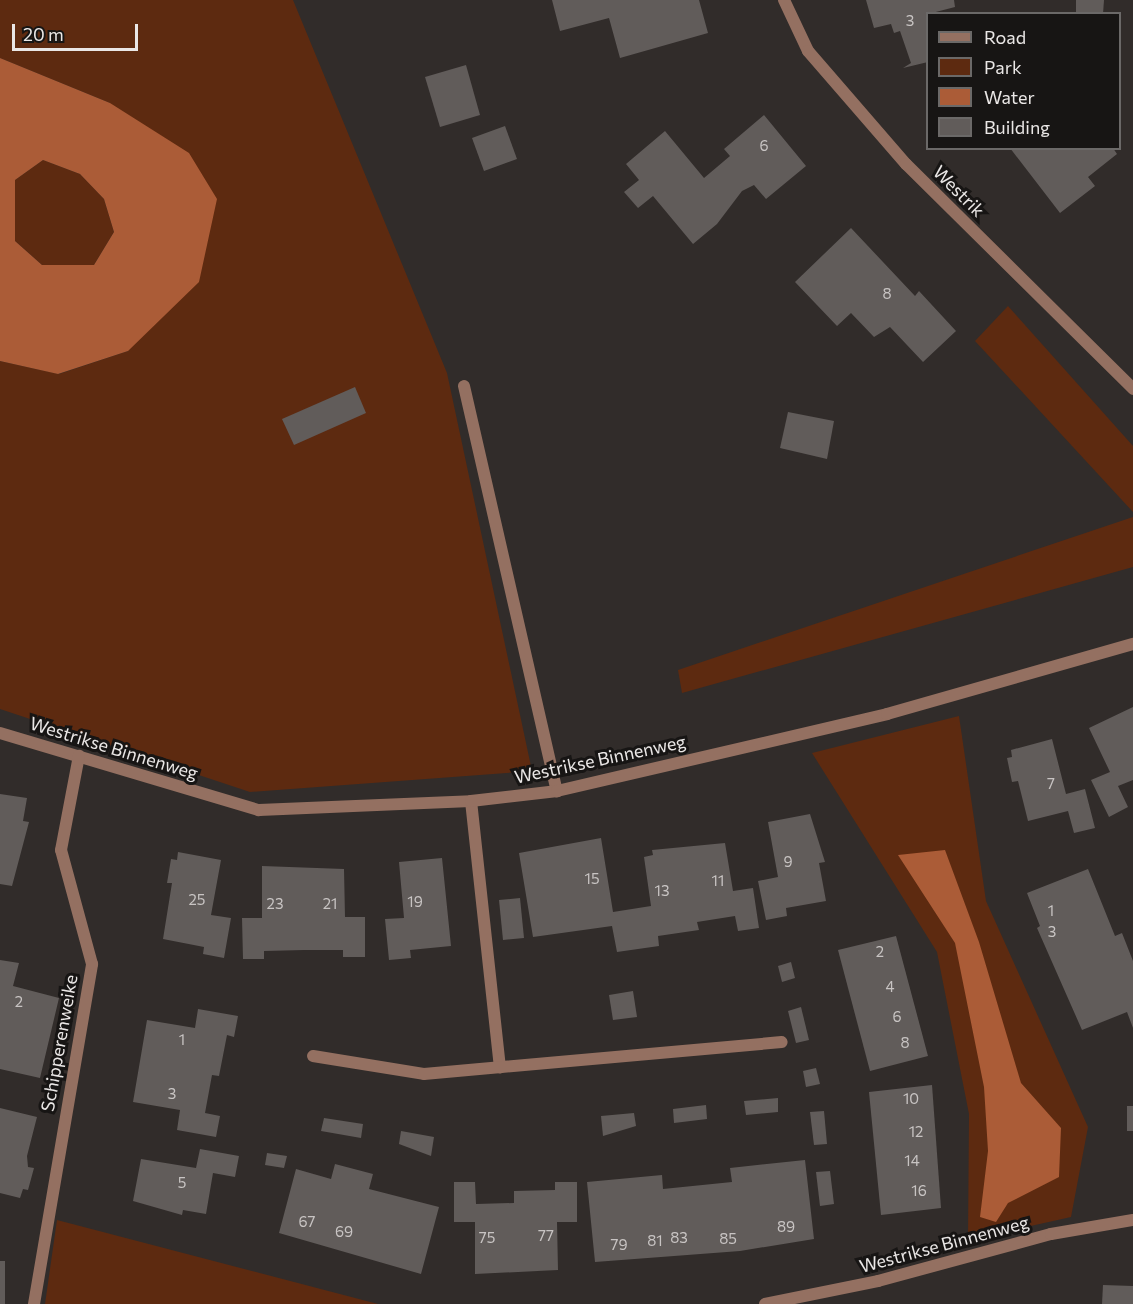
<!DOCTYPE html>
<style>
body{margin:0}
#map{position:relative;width:1133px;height:1304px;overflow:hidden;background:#312c2a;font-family:Commissioner,sans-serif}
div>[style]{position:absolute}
.green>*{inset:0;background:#5d2a10}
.water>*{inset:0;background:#ab5c37}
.building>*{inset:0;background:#615c5a}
.service>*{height:12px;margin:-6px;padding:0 6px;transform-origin:6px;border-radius:6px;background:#947061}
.minor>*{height:12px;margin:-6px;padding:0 6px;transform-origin:6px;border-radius:6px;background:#947061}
.tertiary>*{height:12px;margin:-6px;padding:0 6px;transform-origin:6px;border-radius:6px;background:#947061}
span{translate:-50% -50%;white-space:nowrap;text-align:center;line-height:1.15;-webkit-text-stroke:6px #171514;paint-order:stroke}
.number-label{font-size:15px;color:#c8c4c3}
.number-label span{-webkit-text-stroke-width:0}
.street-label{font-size:18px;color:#eae7e6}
.legend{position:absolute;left:926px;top:12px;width:195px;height:138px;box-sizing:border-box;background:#171514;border:2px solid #6b6968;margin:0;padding:8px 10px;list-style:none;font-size:18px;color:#eae7e6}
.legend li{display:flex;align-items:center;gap:12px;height:30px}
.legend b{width:30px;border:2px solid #6b6968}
.scale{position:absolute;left:12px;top:24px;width:126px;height:27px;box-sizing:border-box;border:3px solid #eae7e6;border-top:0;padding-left:8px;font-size:18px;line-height:21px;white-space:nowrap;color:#eae7e6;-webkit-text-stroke:4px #171514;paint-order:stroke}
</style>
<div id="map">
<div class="green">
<div style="clip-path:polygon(0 0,293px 0,447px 373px,532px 771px,250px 792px,0 709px,0 361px,59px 374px,128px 351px,110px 103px,0 58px)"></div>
<div style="clip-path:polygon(43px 160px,80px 174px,104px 199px,114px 232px,94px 265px,42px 265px,15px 241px,15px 180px)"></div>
<div style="clip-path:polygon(1008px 306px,1133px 446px,1133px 512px,975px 341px)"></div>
<div style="clip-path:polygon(1133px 517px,1133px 567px,682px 693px,678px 670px)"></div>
<div style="clip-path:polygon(959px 716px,986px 901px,1088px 1127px,1071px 1217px,968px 1240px,969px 1114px,937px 952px,812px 753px)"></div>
<div style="clip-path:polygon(57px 1220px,378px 1304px,45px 1304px)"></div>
</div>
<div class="water">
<div style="clip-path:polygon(evenodd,0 58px,110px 103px,189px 153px,217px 199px,199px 282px,128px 351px,58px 374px,0 361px,0 58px,43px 160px,80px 174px,104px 199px,114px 232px,94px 265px,42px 265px,15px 241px,15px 180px,43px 160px)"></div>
<div style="clip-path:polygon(945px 850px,979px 942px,1021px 1083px,1061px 1128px,1059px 1177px,1008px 1203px,996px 1222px,980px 1217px,988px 1151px,984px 1087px,955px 943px,898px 855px)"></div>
</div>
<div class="building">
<div style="clip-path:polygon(552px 0,699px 0,708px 33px,620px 58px,609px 18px,560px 31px)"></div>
<div style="clip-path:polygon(866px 0,954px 0,955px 7px,928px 14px,928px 62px,903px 68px,911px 63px,900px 31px,894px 33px,891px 24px,874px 28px)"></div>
<div style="clip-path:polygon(1076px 0,1104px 0,1103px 14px,1076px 14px)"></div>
<div style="clip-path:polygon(466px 65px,480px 115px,440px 127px,425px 77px)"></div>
<div style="clip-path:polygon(764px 115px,806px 166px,766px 199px,754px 185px,742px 191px,717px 224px,693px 244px,653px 196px,638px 208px,624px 192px,639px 180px,626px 164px,665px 131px,704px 178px,730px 156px,724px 149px)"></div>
<div style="clip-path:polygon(505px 126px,517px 159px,484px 171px,472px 138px)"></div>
<div style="clip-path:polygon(1010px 148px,1113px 148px,1117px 154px,1088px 177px,1095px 186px,1060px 213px)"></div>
<div style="clip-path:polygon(851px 228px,915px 296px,919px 291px,956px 331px,923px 362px,890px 327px,874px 337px,851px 313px,837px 326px,795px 282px)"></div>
<div style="clip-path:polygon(355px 387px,366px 413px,294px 445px,282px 419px)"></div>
<div style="clip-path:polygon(788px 412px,834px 421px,827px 459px,780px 448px)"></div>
<div style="clip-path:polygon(1133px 707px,1133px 780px,1118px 786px,1128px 807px,1109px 817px,1091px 780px,1110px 772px,1089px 728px)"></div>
<div style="clip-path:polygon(1052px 739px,1066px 794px,1085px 789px,1095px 828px,1074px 833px,1068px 811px,1028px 821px,1018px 781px,1012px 782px,1007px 758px,1012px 757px,1011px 750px)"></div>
<div style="clip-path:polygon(0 794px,27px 798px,23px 821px,29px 822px,12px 886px,0 884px)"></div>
<div style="clip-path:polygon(810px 814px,825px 862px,819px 863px,826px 901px,786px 908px,787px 916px,766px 920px,758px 881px,778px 877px,768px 822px)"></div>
<div style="clip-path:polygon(601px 838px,613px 912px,651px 906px,644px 857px,653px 855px,652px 850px,725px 843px,733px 891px,753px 888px,759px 928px,738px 931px,735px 916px,697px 922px,699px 930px,658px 936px,659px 946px,617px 952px,612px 926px,533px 937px,519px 853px)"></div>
<div style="clip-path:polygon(178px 852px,221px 860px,211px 915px,231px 918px,224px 958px,203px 954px,204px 947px,163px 939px,172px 883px,167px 883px,171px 859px,177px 860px)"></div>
<div style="clip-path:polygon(442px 858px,451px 946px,410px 950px,411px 958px,389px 960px,385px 919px,404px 918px,399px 862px)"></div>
<div style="clip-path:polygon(262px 866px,344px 869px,345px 917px,365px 917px,365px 957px,343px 957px,343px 950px,304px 950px,264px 951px,264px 959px,243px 959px,242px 918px,262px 918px)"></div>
<div style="clip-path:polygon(1088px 869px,1115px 936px,1122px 933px,1133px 961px,1133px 1028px,1127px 1012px,1082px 1030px,1037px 928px,1040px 926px,1027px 893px)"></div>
<div style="clip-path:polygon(520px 898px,524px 938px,503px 940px,499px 900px)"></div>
<div style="clip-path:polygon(896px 936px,928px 1056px,870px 1071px,838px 950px)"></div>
<div style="clip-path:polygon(0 960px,19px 963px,13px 986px,59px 998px,40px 1078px,0 1069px)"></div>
<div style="clip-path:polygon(791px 962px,795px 978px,782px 982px,778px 966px)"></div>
<div style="clip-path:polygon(633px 991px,637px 1017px,613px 1020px,609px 995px)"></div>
<div style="clip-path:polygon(801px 1007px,809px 1040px,796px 1043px,788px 1011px)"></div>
<div style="clip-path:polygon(198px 1009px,238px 1016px,234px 1037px,227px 1035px,219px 1076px,212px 1075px,205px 1113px,220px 1116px,216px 1137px,177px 1130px,180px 1110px,133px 1102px,147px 1020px,195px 1028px)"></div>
<div style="clip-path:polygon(816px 1068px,820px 1084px,806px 1087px,803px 1071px)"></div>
<div style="clip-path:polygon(932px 1085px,941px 1208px,881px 1215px,869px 1092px)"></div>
<div style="clip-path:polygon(778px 1098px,778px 1112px,746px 1115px,744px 1101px)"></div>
<div style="clip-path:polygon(706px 1105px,707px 1119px,674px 1123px,673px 1109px)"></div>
<div style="clip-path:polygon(1127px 1106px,1133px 1106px,1133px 1131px,1127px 1131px)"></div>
<div style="clip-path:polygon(0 1108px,37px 1117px,27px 1156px,28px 1167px,34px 1168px,28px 1190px,23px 1189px,20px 1198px,0 1193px)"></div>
<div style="clip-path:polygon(824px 1111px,827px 1144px,814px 1145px,810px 1112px)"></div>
<div style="clip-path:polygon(634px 1113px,636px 1126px,603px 1136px,601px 1116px)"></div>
<div style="clip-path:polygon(324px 1118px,363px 1124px,361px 1138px,321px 1131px)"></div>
<div style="clip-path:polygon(401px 1131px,434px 1137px,431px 1156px,399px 1144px)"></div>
<div style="clip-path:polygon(200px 1149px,239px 1156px,235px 1177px,213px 1173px,206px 1214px,183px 1210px,182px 1215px,133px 1201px,141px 1159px,196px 1168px)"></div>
<div style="clip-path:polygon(267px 1153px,287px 1156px,284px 1168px,265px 1165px)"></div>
<div style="clip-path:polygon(805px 1160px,814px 1239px,740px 1251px,595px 1262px,587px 1182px,662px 1175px,663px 1189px,732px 1182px,730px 1168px)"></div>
<div style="clip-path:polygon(335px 1164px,373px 1174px,369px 1189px,439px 1207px,421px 1274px,279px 1233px,296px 1169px,331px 1179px)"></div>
<div style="clip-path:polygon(830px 1171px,834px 1204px,820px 1206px,816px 1172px)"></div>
<div style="clip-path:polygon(454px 1182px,475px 1182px,476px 1204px,514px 1203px,514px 1191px,555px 1190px,555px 1182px,577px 1182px,577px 1222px,557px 1222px,558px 1270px,475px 1274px,475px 1222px,454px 1222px)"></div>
<div style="clip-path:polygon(0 1261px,5px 1261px,5px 1304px,0 1304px)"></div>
<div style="clip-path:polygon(1103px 1285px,1133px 1286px,1133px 1304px,1102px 1304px)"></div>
</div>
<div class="service">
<div style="left:471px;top:801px;width:268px;rotate:83.8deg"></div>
<div style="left:313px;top:1056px;width:112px;rotate:9.2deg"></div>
<div style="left:424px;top:1074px;width:359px;rotate:-5.1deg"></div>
</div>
<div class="minor">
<div style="left:464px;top:386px;width:416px;rotate:77.1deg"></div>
<div style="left:0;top:733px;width:270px;rotate:16.6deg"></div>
<div style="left:259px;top:810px;width:212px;rotate:-2.4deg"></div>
<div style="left:471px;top:801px;width:87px;rotate:-6.6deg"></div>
<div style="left:557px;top:791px;width:339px;rotate:-13.1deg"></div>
<div style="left:887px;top:714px;width:256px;rotate:-15.9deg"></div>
<div style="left:34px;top:1304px;width:345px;rotate:-80.3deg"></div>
<div style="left:92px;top:964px;width:118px;rotate:-105.2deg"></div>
<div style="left:61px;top:850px;width:96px;rotate:-79.2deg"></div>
<div style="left:765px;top:1304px;width:115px;rotate:-11.5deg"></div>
<div style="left:878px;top:1281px;width:179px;rotate:-15.2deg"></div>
<div style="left:1051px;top:1234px;width:83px;rotate:-9.7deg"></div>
</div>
<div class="tertiary">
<div style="left:784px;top:0;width:56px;rotate:64.8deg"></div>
<div style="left:808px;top:51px;width:150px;rotate:49.1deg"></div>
<div style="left:906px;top:164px;width:320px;rotate:44.7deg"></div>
</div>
<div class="number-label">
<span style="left:910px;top:21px">3</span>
<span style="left:764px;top:146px">6</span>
<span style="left:887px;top:294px">8</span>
<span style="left:1051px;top:784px">7</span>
<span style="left:788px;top:862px">9</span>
<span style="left:592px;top:879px">15</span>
<span style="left:718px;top:881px">11</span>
<span style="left:662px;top:891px">13</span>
<span style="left:197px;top:900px">25</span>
<span style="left:415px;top:902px">19</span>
<span style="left:275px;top:904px">23</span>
<span style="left:330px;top:904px">21</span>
<span style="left:1051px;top:911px">1</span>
<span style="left:1052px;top:932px">3</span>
<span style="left:880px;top:952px">2</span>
<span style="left:890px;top:987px">4</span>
<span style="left:19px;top:1002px">2</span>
<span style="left:897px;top:1017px">6</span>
<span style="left:182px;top:1040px">1</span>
<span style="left:905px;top:1043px">8</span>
<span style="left:172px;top:1094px">3</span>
<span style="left:911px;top:1099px">10</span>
<span style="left:916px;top:1132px">12</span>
<span style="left:912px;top:1161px">14</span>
<span style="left:182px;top:1183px">5</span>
<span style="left:919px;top:1191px">16</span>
<span style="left:307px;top:1222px">67</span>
<span style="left:786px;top:1227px">89</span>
<span style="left:344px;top:1232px">69</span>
<span style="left:546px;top:1236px">77</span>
<span style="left:487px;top:1238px">75</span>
<span style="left:679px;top:1238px">83</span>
<span style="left:728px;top:1239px">85</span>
<span style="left:655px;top:1241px">81</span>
<span style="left:619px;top:1245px">79</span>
</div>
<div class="street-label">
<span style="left:959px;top:191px;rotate:45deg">Westrik</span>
<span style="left:114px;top:748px;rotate:17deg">Westrikse Binnenweg</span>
<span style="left:600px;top:759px;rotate:-12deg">Westrikse Binnenweg</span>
<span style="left:59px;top:1043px;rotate:-80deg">Schipperenweike</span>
<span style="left:944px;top:1244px;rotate:-15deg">Westrikse Binnenweg</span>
</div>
<ul class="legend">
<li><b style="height:8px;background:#947061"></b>Road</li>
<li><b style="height:16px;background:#5d2a10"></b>Park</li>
<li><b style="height:16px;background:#ab5c37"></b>Water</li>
<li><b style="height:16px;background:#615c5a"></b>Building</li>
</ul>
<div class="scale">20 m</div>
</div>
